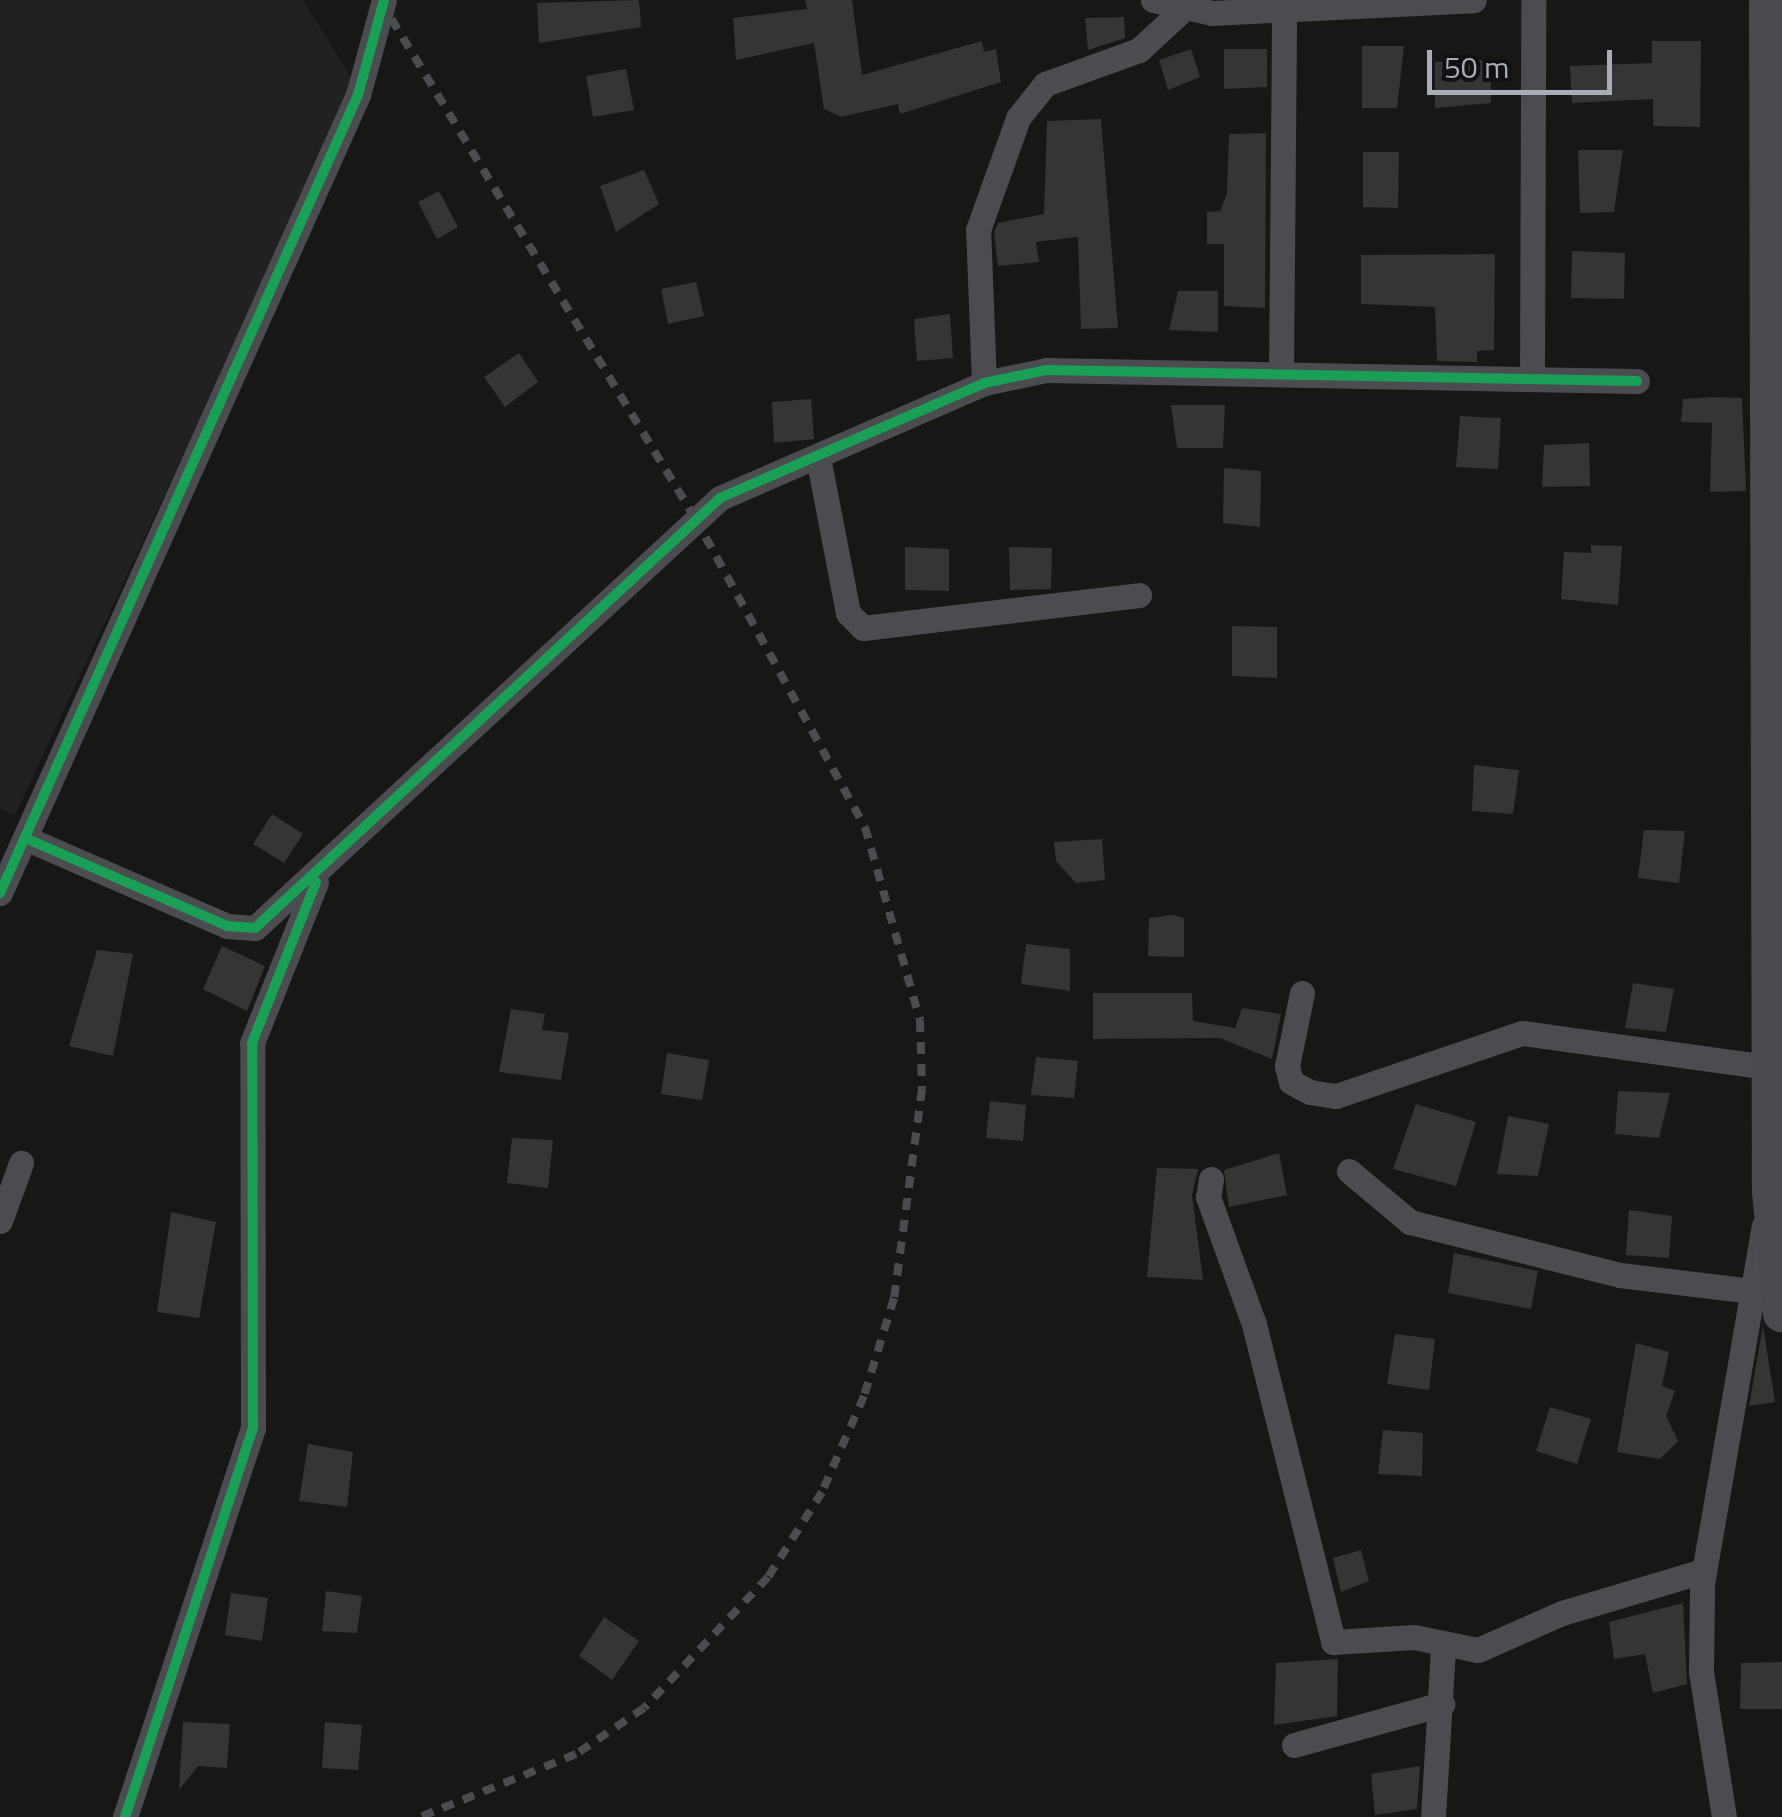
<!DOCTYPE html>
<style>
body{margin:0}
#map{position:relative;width:1782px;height:1817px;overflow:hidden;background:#171717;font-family:"Titillium Web",sans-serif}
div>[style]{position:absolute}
.built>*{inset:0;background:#212123}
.building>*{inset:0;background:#353536}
.minor>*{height:25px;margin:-12.5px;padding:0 12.5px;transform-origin:12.5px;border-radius:12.5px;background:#4b4c50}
.secondary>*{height:38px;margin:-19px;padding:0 19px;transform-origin:19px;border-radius:19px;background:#4a4a4e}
.rail>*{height:8px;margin-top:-4px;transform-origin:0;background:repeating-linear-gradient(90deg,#4b4c4f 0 12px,transparent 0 22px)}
.cycleway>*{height:10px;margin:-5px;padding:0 5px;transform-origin:5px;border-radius:5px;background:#1a9f57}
span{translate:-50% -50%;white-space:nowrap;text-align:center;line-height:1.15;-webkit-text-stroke:10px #111113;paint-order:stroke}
.scale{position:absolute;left:1427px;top:50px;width:185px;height:45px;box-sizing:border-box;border:5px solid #a8adb8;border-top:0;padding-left:12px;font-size:30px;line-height:35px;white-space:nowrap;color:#a8adb8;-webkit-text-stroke:8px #111113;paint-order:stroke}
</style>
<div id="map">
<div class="built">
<div style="clip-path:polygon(0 0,303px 0,356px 85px,15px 815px,0 809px)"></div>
</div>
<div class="building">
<div style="clip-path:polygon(639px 0,641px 27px,539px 43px,537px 3px)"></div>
<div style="clip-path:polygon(805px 0,852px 0,862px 75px,982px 41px,984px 52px,996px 49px,1001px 82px,900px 114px,898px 104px,841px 117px,824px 109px,814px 43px,736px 60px,733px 18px,807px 9px)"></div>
<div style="clip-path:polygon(1124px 17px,1125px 38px,1088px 50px,1085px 18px)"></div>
<div style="clip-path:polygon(1652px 41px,1701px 41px,1700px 127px,1653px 126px,1653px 99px,1572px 103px,1570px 66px,1652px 63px)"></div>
<div style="clip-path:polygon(1362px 46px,1404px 46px,1397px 108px,1362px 108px)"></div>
<div style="clip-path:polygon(1191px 49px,1200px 77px,1168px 90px,1159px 60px)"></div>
<div style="clip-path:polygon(1224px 49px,1267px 49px,1267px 87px,1224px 89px)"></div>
<div style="clip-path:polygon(1491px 60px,1491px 103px,1435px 108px,1435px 62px)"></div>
<div style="clip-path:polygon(626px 69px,634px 110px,593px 117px,586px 76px)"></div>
<div style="clip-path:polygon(1101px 119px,1118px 328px,1081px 329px,1078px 237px,1036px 242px,1039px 262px,998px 266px,994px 232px,998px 223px,1044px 214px,1047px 121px)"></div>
<div style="clip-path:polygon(1266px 133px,1265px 308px,1224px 306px,1224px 244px,1207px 244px,1207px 212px,1220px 211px,1227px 193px,1229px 134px)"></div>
<div style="clip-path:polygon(1578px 150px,1623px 150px,1614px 212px,1580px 213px)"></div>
<div style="clip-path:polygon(1363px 152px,1399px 152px,1398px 208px,1363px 207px)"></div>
<div style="clip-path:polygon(644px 170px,659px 204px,616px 232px,600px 186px)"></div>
<div style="clip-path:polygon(439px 191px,458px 227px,437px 239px,418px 202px)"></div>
<div style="clip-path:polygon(1572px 251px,1625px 253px,1624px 299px,1571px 298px)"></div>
<div style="clip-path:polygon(1495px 254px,1494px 350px,1477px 351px,1477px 362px,1437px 361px,1435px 307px,1361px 304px,1361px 255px)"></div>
<div style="clip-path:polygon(696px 282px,704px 316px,668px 324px,661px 289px)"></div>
<div style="clip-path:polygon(1178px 291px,1218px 291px,1218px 332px,1169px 330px)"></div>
<div style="clip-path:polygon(950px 314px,953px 358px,917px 361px,914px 319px)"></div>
<div style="clip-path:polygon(519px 353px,538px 382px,505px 407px,484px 377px)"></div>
<div style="clip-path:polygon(1713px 397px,1742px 398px,1746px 491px,1710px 492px,1712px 423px,1681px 422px,1683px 399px)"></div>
<div style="clip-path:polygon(811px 399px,814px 439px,774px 443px,772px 402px)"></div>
<div style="clip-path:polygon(1171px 405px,1225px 405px,1223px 448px,1177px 448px)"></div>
<div style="clip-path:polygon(1460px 416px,1501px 418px,1498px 469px,1456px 467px)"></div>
<div style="clip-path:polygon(1589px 443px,1590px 486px,1542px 487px,1544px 445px)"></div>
<div style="clip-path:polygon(1224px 468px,1261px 471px,1260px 527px,1223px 523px)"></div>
<div style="clip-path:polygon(1591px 545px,1622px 546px,1618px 605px,1561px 599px,1564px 552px,1591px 553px)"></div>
<div style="clip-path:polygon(905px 547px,949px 549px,949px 591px,905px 590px)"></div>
<div style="clip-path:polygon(1009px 547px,1052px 548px,1051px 589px,1010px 590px)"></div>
<div style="clip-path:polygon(1232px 626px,1277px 627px,1277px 678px,1232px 676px)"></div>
<div style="clip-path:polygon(1474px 765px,1519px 770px,1513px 814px,1472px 811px)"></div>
<div style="clip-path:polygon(272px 814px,303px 834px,284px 863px,253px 844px)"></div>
<div style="clip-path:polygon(1644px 830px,1685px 831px,1679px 883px,1638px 878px)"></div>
<div style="clip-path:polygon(1102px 839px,1105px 880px,1076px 883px,1056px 861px,1054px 842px)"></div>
<div style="clip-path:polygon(1173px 915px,1184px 918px,1184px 957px,1148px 956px,1149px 918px)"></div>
<div style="clip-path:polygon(1026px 944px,1070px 949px,1070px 991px,1021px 984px)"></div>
<div style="clip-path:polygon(222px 946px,265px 966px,247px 1011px,203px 989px)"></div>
<div style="clip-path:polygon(97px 950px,133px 954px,113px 1056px,69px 1046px)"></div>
<div style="clip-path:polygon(1633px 983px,1674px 989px,1666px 1032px,1625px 1028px)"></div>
<div style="clip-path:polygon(1093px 993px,1192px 993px,1193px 1021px,1235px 1028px,1242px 1008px,1281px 1014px,1272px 1059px,1220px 1038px,1093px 1039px)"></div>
<div style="clip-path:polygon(511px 1009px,545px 1014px,542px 1030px,569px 1033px,561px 1080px,499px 1072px)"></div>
<div style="clip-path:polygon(667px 1053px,709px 1060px,702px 1100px,661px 1094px)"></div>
<div style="clip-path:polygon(1036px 1057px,1078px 1061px,1074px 1098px,1031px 1095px)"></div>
<div style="clip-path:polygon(1618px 1091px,1670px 1093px,1659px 1138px,1615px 1134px)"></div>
<div style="clip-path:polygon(990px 1101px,1026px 1105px,1023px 1141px,986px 1138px)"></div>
<div style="clip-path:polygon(1416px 1104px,1476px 1122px,1456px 1186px,1393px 1169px)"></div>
<div style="clip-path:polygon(1508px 1116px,1549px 1124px,1538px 1176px,1497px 1174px)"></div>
<div style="clip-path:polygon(512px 1138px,553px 1140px,548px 1188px,507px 1183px)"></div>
<div style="clip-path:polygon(1279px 1153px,1287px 1195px,1229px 1207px,1224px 1170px)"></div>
<div style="clip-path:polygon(1157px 1168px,1198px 1169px,1192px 1195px,1203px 1280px,1147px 1277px)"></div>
<div style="clip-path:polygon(1629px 1210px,1672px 1216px,1669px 1258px,1626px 1255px)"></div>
<div style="clip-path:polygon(171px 1212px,216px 1222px,199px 1318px,157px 1312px)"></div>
<div style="clip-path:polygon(1454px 1253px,1538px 1271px,1531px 1309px,1448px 1293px)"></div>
<div style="clip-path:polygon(1763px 1326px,1775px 1402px,1749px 1406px)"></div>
<div style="clip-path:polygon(1395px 1334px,1435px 1339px,1429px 1390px,1387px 1384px)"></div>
<div style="clip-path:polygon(1636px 1343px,1669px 1352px,1662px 1386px,1675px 1391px,1666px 1416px,1678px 1441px,1660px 1459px,1617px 1452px)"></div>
<div style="clip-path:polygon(1550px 1407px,1591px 1419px,1577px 1464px,1536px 1451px)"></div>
<div style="clip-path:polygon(1383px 1430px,1423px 1433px,1422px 1476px,1378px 1474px)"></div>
<div style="clip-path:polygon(308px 1444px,353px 1452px,347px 1507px,299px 1501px)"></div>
<div style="clip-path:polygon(1361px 1550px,1369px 1581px,1341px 1592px,1333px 1558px)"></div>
<div style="clip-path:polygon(326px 1591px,362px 1596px,357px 1633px,322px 1631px)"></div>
<div style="clip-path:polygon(231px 1593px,268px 1598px,262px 1641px,225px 1635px)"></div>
<div style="clip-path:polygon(1683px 1603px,1687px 1684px,1653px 1693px,1645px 1654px,1614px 1659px,1609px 1622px)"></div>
<div style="clip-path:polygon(604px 1617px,639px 1641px,612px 1680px,579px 1656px)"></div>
<div style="clip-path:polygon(1338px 1659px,1337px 1716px,1274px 1725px,1276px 1663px)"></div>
<div style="clip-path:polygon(1782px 1662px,1782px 1709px,1740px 1709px,1741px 1663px)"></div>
<div style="clip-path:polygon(183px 1722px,230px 1724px,227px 1768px,198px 1766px,179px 1790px)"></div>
<div style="clip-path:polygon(325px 1722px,362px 1725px,358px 1770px,322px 1768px)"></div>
<div style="clip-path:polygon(1420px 1766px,1417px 1809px,1375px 1815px,1371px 1774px)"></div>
</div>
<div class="minor">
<div style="left:1153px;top:0;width:60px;rotate:12.4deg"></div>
<div style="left:1212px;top:13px;width:262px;rotate:-2.8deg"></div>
<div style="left:1281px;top:373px;width:363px;rotate:-89.5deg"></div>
<div style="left:1532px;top:379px;width:379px;rotate:-89.8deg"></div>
<div style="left:984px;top:383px;width:153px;rotate:-92.2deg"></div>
<div style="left:978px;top:230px;width:119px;rotate:-70.3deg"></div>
<div style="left:1018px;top:118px;width:43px;rotate:-51.5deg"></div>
<div style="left:1045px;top:84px;width:100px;rotate:-19.9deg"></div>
<div style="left:1139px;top:50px;width:54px;rotate:-42.8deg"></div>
<div style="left:818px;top:457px;width:159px;rotate:79.1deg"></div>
<div style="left:848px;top:613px;width:21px;rotate:45deg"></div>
<div style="left:863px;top:628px;width:278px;rotate:-6.8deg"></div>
<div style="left:25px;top:838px;width:220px;rotate:23.5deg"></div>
<div style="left:227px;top:926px;width:28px;rotate:4deg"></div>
<div style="left:255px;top:928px;width:633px;rotate:-42.76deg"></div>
<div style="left:720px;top:498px;width:288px;rotate:-23.5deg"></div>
<div style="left:984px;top:383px;width:63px;rotate:-11.8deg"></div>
<div style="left:1046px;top:370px;width:591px;rotate:1.07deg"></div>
<div style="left:0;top:893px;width:875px;rotate:-65.84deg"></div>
<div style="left:358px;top:95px;width:98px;rotate:-74.7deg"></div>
<div style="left:1302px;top:993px;width:75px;rotate:101.6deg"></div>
<div style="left:1287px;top:1066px;width:16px;rotate:76deg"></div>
<div style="left:1291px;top:1082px;width:21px;rotate:28deg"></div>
<div style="left:1310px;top:1092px;width:26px;rotate:9deg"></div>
<div style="left:1336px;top:1096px;width:196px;rotate:-18.7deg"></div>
<div style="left:1522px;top:1033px;width:254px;rotate:7.9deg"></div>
<div style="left:1349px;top:1171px;width:80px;rotate:39.9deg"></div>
<div style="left:1410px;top:1222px;width:217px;rotate:14.2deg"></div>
<div style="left:1620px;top:1275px;width:133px;rotate:6.9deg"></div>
<div style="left:1211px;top:1179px;width:18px;rotate:99deg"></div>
<div style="left:1208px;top:1197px;width:135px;rotate:70.1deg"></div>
<div style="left:1254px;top:1324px;width:328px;rotate:76deg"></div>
<div style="left:1333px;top:1642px;width:81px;rotate:-3.5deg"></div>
<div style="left:1414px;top:1637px;width:65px;rotate:11.5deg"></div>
<div style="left:1478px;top:1650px;width:92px;rotate:-23.8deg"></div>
<div style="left:1562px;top:1613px;width:147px;rotate:-16.6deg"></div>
<div style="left:0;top:1221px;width:62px;rotate:-70.1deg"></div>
<div style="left:1294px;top:1745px;width:154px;rotate:-15.5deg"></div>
<div style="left:125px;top:1817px;width:410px;rotate:-71.8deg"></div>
<div style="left:253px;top:1428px;width:385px;rotate:-90.1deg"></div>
<div style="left:252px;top:1043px;width:173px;rotate:-68.3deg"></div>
<div style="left:1433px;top:1817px;width:167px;rotate:-86.6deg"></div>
<div style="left:1724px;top:1817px;width:147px;rotate:-99deg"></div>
<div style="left:1701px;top:1672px;width:88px;rotate:-89.3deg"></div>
<div style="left:1702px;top:1584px;width:363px;rotate:-80.2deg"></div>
</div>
<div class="secondary">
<div style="left:1768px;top:0;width:1191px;rotate:89.86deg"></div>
<div style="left:1771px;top:1191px;width:123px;rotate:84.9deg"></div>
</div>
<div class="rail">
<div style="left:380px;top:0;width:606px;rotate:58.7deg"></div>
<div style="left:695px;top:518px;width:353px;rotate:61.2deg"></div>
<div style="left:865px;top:827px;width:201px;rotate:74.1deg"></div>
<div style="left:920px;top:1020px;width:69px;rotate:88.3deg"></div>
<div style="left:922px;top:1089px;width:211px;rotate:97.6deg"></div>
<div style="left:894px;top:1298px;width:102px;rotate:107deg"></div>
<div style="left:864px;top:1396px;width:105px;rotate:113.6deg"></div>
<div style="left:822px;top:1492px;width:101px;rotate:122.4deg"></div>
<div style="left:768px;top:1577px;width:180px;rotate:133.4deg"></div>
<div style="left:644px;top:1708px;width:82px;rotate:145.9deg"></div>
<div style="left:576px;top:1754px;width:168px;rotate:158deg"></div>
</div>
<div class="cycleway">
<div style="left:25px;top:838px;width:220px;rotate:23.5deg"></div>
<div style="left:227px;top:926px;width:28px;rotate:4deg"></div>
<div style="left:255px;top:928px;width:633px;rotate:-42.76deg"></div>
<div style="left:720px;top:498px;width:288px;rotate:-23.5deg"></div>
<div style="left:984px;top:383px;width:63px;rotate:-11.8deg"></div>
<div style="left:1046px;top:370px;width:591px;rotate:1.07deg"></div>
<div style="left:0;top:893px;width:875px;rotate:-65.84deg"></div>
<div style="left:358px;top:95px;width:98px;rotate:-74.7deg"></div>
<div style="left:125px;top:1817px;width:410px;rotate:-71.8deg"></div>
<div style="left:253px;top:1428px;width:385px;rotate:-90.1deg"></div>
<div style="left:252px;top:1043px;width:173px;rotate:-68.3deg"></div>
</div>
<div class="scale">50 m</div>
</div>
